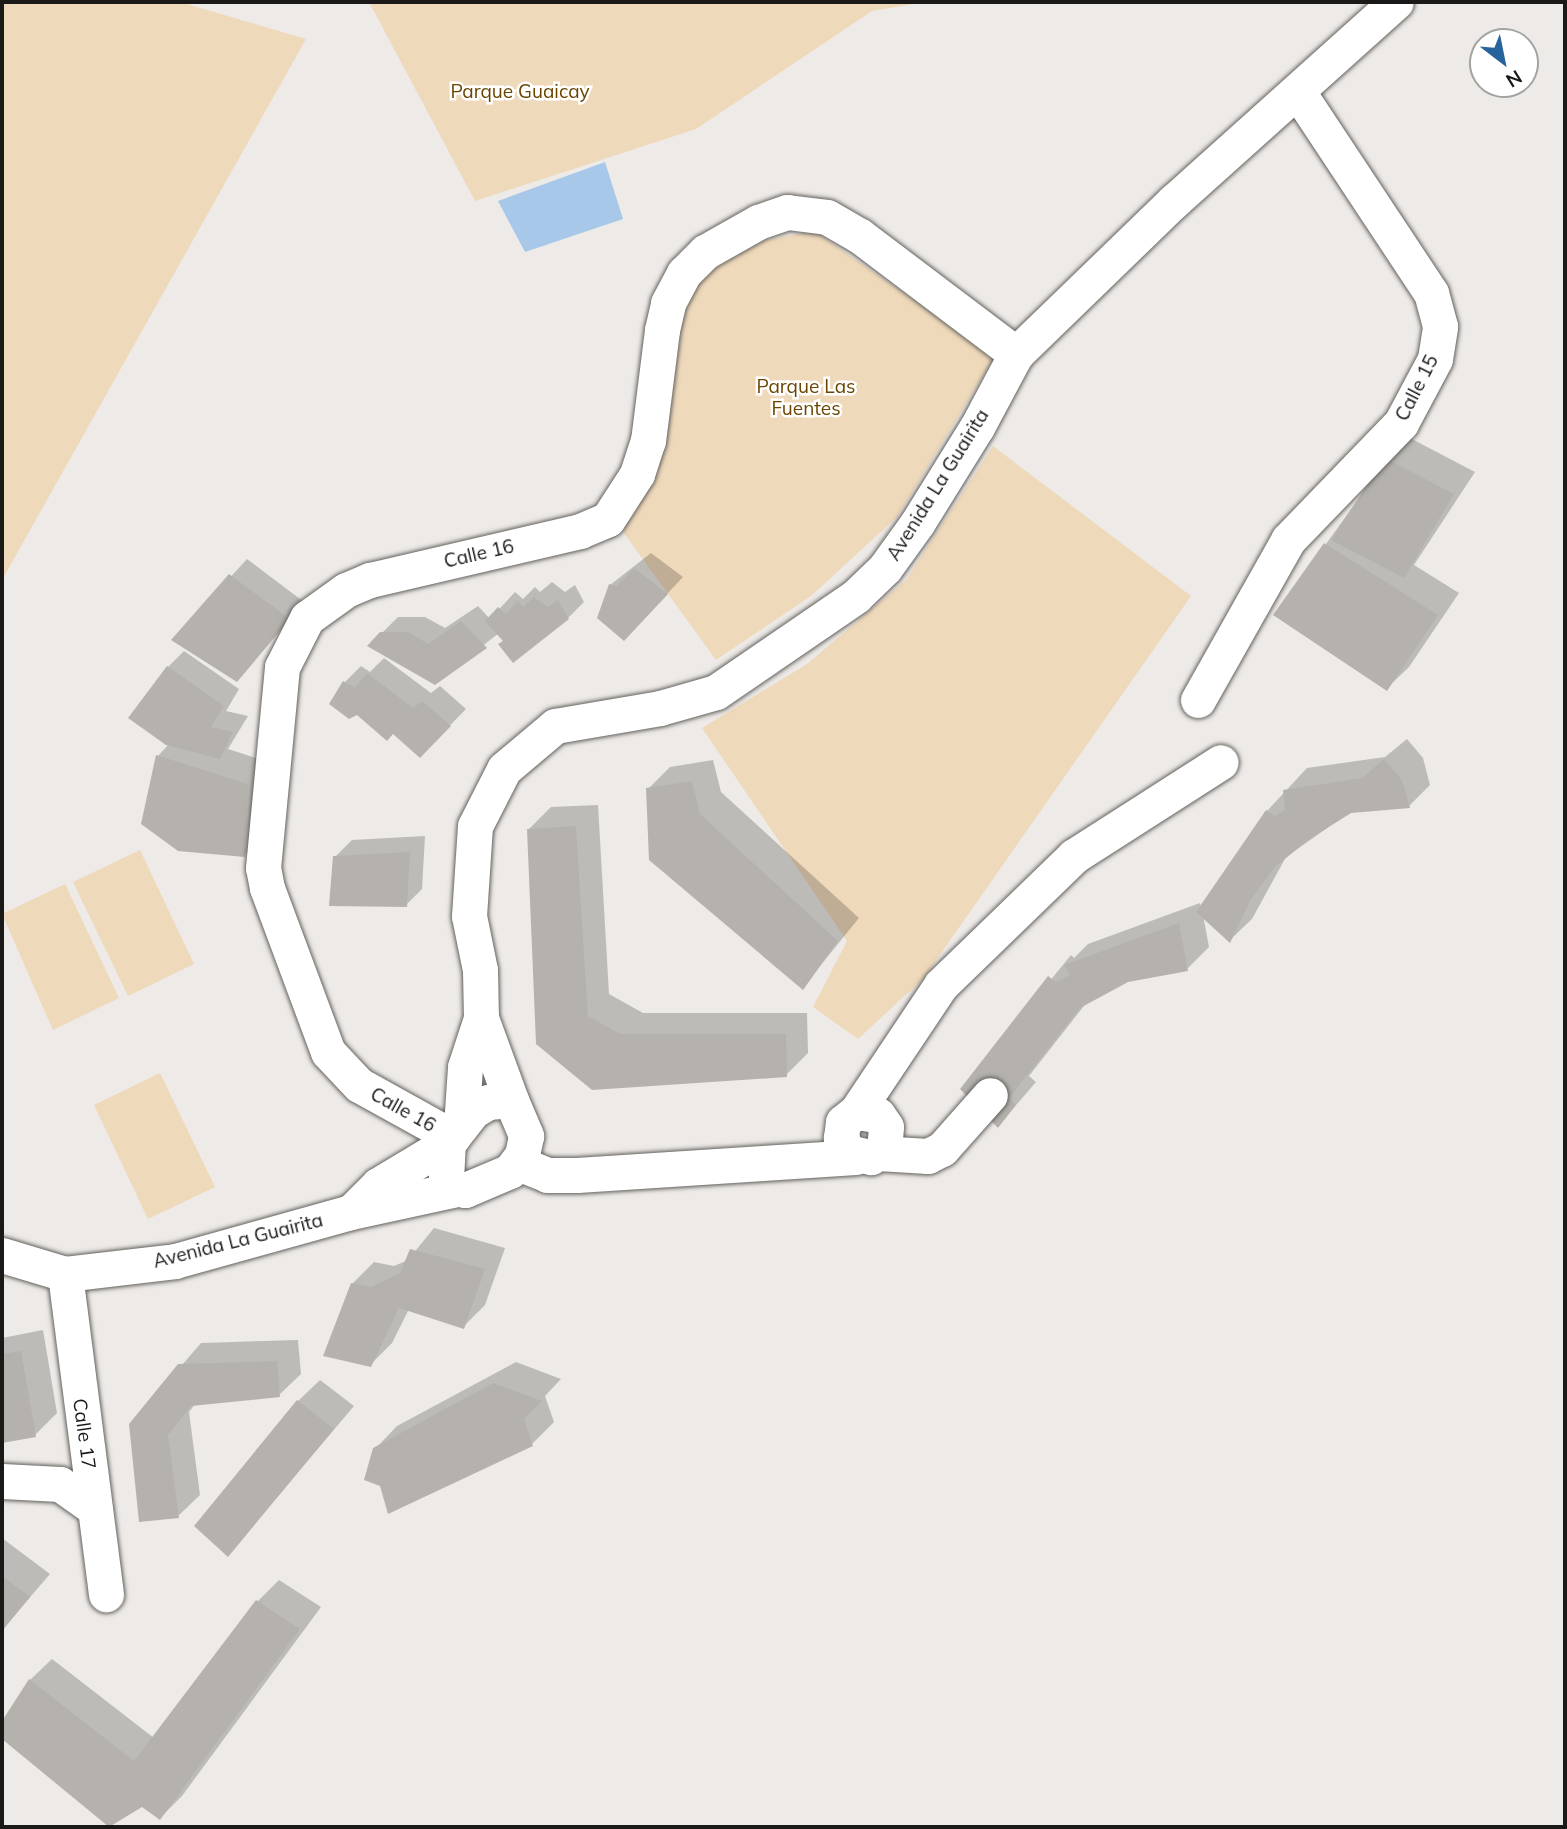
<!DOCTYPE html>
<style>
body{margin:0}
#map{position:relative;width:1567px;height:1829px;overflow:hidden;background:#edeae7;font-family:Mulish,sans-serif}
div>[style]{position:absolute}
.green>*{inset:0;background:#efd9bb}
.water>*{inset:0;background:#a8c8ea}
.shadow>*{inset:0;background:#0003}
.building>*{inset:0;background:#b5b2ae}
.roads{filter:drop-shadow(0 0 2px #64625e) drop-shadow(0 0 2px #64625e)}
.minor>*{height:35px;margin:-17.5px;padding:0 17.5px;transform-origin:17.5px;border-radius:17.5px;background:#fff}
span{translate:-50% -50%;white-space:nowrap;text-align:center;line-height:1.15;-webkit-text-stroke:5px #fff;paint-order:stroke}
.park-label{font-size:19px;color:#694500}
.street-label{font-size:19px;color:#1a1917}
.frame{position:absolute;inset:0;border:4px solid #1a1917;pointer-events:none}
.north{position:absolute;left:1469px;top:28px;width:70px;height:70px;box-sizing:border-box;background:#fff;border:2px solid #a3a3a2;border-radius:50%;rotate:148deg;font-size:19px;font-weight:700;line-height:28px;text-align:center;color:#1a1917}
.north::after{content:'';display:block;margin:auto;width:24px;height:32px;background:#28639b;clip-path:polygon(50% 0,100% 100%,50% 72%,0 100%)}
</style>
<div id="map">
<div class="green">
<div style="clip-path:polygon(2px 2px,180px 2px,306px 39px,2px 580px)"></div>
<div style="clip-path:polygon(369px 2px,925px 2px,872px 11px,696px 129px,475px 201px)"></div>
<div style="clip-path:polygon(814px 231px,995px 356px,897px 517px,811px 596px,716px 660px,621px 529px,672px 336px,694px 279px,741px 245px)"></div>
<div style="clip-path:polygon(993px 446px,1191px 596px,923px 979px,858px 1039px,813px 1007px,847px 941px,702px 728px,807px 664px,906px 580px)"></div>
<div style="clip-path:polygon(140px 850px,194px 964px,128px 996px,73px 882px)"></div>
<div style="clip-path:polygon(65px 884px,119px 998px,53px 1030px,2px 914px)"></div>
<div style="clip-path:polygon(160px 1073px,215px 1187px,148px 1219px,94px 1105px)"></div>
</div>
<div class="water">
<div style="clip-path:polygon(605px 162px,623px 219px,525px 252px,498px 201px)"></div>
</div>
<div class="shadow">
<div style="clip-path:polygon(1408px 437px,1475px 472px,1414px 565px,1459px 593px,1409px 667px,1387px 688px,1326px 544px,1387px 459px)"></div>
<div style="clip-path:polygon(651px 553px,683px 577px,640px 623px,610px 585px)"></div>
<div style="clip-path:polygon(247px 559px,304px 602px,237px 679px,174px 639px)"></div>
<div style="clip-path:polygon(552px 582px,565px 592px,575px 585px,584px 602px,568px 618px,505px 640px,499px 633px,435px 683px,381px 634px,398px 617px,425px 617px,445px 628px,478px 606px,490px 619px,515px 592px,523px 599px,535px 587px,540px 592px)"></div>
<div style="clip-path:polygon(184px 651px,239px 689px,226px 711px,248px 716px,228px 749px,269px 762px,266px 833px,244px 855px,158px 756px,169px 744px,168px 667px)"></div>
<div style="clip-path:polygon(384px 658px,431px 693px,440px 686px,466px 709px,420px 756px,345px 682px,361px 666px,370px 672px)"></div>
<div style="clip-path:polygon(1407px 739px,1423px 758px,1430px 785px,1409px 806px,1350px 812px,1286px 857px,1252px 919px,1230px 940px,1203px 915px,1209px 947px,1187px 969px,1128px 981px,1087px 1002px,1029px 1076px,1036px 1082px,998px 1126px,962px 1089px,1071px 955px,1074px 958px,1088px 944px,1200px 903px,1201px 907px,1267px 811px,1307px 768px,1385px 757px)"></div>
<div style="clip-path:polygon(713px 760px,721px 792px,859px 918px,803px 987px,648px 789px,670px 767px)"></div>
<div style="clip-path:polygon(598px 805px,609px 994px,643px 1013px,807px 1013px,808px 1053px,786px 1075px,592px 1089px,529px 829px,551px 807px)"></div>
<div style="clip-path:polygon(425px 836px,422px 889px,406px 905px,335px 857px,352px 840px)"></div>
<div style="clip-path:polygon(434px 1228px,505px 1248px,485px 1305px,463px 1327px,409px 1309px,392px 1343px,370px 1365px,352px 1284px,374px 1262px,394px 1266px,408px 1260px)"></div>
<div style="clip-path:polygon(43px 1330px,57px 1413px,35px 1435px,2px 1441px,2px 1338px)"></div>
<div style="clip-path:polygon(298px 1340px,301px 1374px,279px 1395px,195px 1404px,189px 1412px,200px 1495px,178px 1516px,131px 1424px,201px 1343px)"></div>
<div style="clip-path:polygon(516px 1362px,561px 1379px,545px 1396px,554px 1422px,532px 1444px,375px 1449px,397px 1426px)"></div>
<div style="clip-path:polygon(320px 1380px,354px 1406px,228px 1555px,298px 1401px)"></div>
<div style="clip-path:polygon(2px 1538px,50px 1574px,2px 1630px)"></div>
<div style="clip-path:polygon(279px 1580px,321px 1607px,182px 1796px,160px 1818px,142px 1805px,109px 1825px,2px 1736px,2px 1724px,30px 1680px,52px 1659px,154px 1738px,257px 1602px)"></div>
</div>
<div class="building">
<div style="clip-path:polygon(1385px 458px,1454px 494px,1404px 578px,1331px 540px)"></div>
<div style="clip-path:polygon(1324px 543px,1438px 615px,1387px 691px,1273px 615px)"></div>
<div style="clip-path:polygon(634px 568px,668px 594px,624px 641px,597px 618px,609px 584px,617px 586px)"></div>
<div style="clip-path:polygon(229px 574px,290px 619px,237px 682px,171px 640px)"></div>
<div style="clip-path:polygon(534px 597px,548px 607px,558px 600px,569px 619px,513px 663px,498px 644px,503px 641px,485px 621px,498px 607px,506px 614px,518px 601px,523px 607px)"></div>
<div style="clip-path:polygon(461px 621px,487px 648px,435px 685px,367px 646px,380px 632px,408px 632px,428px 644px)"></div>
<div style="clip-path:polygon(167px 666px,224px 706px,211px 727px,233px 732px,220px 759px,166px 745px,128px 718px)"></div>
<div style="clip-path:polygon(367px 673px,413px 708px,422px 701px,451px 726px,420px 758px,393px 734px,387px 741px,357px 715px,349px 719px,329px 704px,343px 681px,355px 688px)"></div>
<div style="clip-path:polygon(156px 755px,248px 784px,245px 857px,178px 851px,141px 824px)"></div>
<div style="clip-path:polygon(1384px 759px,1402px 780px,1410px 808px,1351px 813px,1308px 840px,1275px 867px,1251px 899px,1230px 943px,1196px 912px,1266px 810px,1275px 816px,1285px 810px,1283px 790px,1362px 778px)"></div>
<div style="clip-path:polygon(692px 781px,700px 814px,838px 941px,803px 990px,649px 860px,646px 788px)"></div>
<div style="clip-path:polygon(576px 826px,588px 1016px,620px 1034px,786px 1034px,787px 1077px,592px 1090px,536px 1044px,527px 829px)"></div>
<div style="clip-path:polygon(410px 852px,407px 907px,329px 906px,333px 856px)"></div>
<div style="clip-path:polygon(1179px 923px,1188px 971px,1128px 982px,1080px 1008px,1009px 1098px,1016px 1105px,998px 1128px,960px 1089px,1048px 976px,1056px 982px,1070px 975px,1064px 965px)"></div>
<div style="clip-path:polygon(410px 1249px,485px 1269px,464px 1329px,399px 1308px,371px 1367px,323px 1356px,351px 1283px,371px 1287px,400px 1273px)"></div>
<div style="clip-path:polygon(21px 1351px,36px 1437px,2px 1443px,2px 1354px)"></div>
<div style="clip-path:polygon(277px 1361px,280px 1397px,191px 1406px,168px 1435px,179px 1518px,139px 1522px,129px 1424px,178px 1364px)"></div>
<div style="clip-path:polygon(493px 1383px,542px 1401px,524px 1419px,533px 1446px,388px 1514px,380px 1486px,364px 1480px,373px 1448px)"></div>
<div style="clip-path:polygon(297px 1400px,334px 1429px,228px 1557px,194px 1526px)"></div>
<div style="clip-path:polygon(2px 1576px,30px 1597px,2px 1631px)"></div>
<div style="clip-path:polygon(256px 1600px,300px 1629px,160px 1820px,142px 1807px,109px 1827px,2px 1739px,2px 1721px,29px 1679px,134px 1761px)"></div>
</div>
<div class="roads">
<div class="minor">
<div style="left:1198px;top:700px;width:184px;rotate:-60.6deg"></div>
<div style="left:1288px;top:540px;width:163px;rotate:-46deg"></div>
<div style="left:1401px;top:423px;width:72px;rotate:-62deg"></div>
<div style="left:1435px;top:359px;width:33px;rotate:-81deg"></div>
<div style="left:1440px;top:326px;width:34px;rotate:-105deg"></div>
<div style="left:1431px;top:293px;width:241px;rotate:-123.5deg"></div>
<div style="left:481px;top:1018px;width:87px;rotate:69.9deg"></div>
<div style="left:856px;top:1112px;width:22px;rotate:8deg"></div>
<div style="left:878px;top:1115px;width:14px;rotate:56deg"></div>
<div style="left:886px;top:1127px;width:21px;rotate:95deg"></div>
<div style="left:884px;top:1148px;width:16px;rotate:145deg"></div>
<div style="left:871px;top:1157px;width:24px;rotate:-168deg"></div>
<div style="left:848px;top:1152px;width:16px;rotate:-117deg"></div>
<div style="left:841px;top:1138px;width:16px;rotate:-83deg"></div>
<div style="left:843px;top:1122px;width:16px;rotate:-38deg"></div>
<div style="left:856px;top:1112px;width:153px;rotate:-56.2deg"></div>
<div style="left:941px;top:985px;width:185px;rotate:-44.1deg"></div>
<div style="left:1074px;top:856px;width:174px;rotate:-32.6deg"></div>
<div style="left:461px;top:1126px;width:59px;rotate:-86.1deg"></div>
<div style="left:465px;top:1067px;width:52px;rotate:-71.9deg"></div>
<div style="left:481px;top:1018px;width:48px;rotate:-91.2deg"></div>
<div style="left:480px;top:970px;width:55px;rotate:-101.5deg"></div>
<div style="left:469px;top:916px;width:90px;rotate:-86.2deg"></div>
<div style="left:475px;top:826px;width:64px;rotate:-63deg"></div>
<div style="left:504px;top:769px;width:67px;rotate:-40.1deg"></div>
<div style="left:555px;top:726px;width:107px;rotate:-9.7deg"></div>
<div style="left:660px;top:708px;width:58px;rotate:-15.9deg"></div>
<div style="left:716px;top:692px;width:170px;rotate:-34.4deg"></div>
<div style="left:856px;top:596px;width:40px;rotate:-44deg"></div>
<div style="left:885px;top:568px;width:57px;rotate:-54.3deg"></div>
<div style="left:918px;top:522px;width:112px;rotate:-58.2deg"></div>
<div style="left:977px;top:427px;width:83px;rotate:-61.9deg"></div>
<div style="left:1016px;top:354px;width:220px;rotate:-44.1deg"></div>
<div style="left:1174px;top:201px;width:298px;rotate:-41.9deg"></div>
<div style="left:453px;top:1137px;width:107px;rotate:-151deg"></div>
<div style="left:359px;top:1085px;width:45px;rotate:-133.2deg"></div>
<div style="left:328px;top:1052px;width:175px;rotate:-110.4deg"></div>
<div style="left:267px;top:888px;width:20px;rotate:-101deg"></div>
<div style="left:263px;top:868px;width:202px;rotate:-84.6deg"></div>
<div style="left:282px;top:667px;width:55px;rotate:-63deg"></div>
<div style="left:307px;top:618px;width:48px;rotate:-35.7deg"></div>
<div style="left:346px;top:590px;width:26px;rotate:-23deg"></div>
<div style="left:370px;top:580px;width:216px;rotate:-13.1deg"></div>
<div style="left:580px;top:531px;width:30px;rotate:-23deg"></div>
<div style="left:608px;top:519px;width:54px;rotate:-57.2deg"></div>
<div style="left:637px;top:474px;width:35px;rotate:-72deg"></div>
<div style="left:648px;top:441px;width:112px;rotate:-82.8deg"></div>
<div style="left:662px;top:330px;width:28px;rotate:-77deg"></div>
<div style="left:668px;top:303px;width:34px;rotate:-62deg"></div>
<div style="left:684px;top:273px;width:30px;rotate:-45deg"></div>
<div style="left:705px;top:252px;width:61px;rotate:-29.5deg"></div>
<div style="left:758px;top:222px;width:31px;rotate:-19deg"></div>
<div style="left:787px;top:212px;width:40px;rotate:7.1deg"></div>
<div style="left:827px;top:217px;width:38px;rotate:30deg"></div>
<div style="left:860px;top:236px;width:196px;rotate:37.1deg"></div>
<div style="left:878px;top:1153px;width:50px;rotate:3.4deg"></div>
<div style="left:928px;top:1156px;width:16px;rotate:-27deg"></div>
<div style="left:942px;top:1149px;width:72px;rotate:-48.4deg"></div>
<div style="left:518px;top:1163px;width:31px;rotate:22deg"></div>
<div style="left:547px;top:1175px;width:30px"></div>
<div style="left:577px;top:1175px;width:279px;rotate:-3.7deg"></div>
<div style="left:353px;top:1210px;width:35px;rotate:-45deg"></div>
<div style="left:378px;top:1185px;width:82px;rotate:-31deg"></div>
<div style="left:448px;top:1143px;width:41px;rotate:-52deg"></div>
<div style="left:473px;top:1111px;width:17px;rotate:-31deg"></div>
<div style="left:488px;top:1102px;width:23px;rotate:-5deg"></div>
<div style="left:511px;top:1100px;width:39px;rotate:67deg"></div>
<div style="left:526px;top:1136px;width:19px;rotate:102deg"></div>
<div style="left:522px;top:1155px;width:20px;rotate:127deg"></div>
<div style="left:510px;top:1171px;width:49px;rotate:157.1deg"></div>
<div style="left:465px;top:1190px;width:16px;rotate:-166deg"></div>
<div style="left:449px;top:1186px;width:8px;rotate:-113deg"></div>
<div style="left:446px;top:1179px;width:36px;rotate:-87deg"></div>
<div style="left:2px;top:1255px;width:66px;rotate:16.8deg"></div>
<div style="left:65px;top:1274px;width:111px;rotate:-6.7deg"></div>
<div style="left:175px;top:1261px;width:183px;rotate:-15.6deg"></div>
<div style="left:351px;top:1212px;width:108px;rotate:-12.2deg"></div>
<div style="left:65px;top:1274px;width:323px;rotate:82.7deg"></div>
<div style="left:2px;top:1481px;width:58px;rotate:3deg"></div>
<div style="left:60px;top:1484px;width:42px;rotate:35.2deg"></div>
</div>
</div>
<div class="park-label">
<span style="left:520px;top:92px">Parque Guaicay</span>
<span style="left:806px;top:398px">Parque Las<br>Fuentes</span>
</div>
<div class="street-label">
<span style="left:1417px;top:388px;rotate:-63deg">Calle 15</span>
<span style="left:938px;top:485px;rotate:-58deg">Avenida La Guairita</span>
<span style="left:479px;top:554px;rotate:-13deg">Calle 16</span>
<span style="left:403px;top:1110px;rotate:29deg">Calle 16</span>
<span style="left:238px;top:1241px;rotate:-14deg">Avenida La Guairita</span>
<span style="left:84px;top:1434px;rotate:82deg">Calle 17</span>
</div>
<div class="frame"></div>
<div class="north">N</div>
</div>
